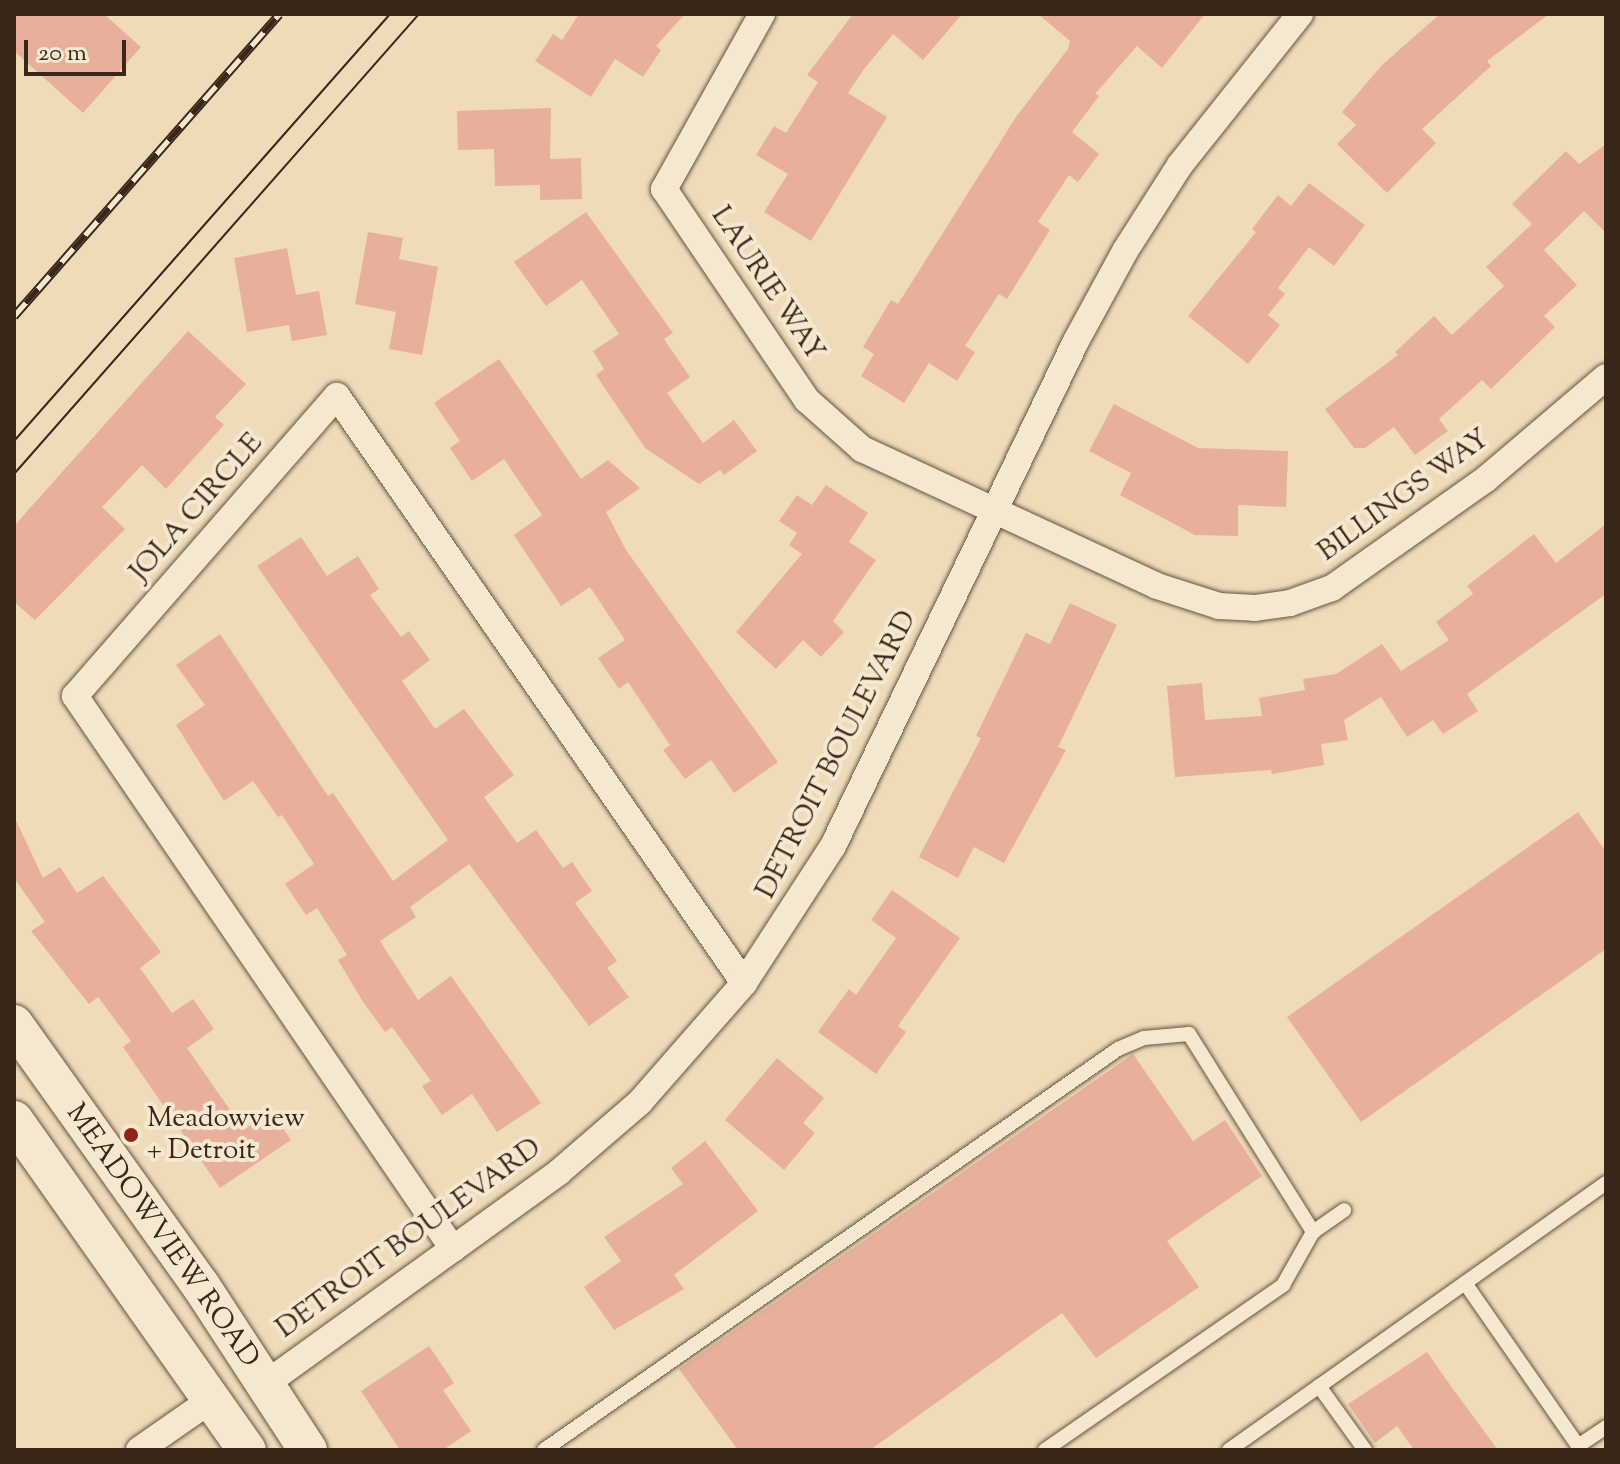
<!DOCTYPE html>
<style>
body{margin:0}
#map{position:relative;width:1620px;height:1464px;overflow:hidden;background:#efdbb8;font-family:"Sorts Mill Goudy",serif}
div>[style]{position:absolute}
.building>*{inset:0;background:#e8b09a}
.roads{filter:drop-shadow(0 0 2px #665442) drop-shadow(0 0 2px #665442)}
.service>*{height:14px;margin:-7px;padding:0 7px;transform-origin:7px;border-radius:7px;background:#f5e8d1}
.minor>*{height:26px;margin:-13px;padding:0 13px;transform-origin:13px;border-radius:13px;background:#f5e8d1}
.secondary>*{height:38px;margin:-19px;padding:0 19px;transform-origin:19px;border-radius:19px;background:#f5e8d1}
.tram>*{height:2px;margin:-1px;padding:0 1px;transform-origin:1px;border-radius:1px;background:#39271a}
.rail>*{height:9px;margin-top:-4.5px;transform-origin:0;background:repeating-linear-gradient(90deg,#f5e8d1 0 18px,#39271a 0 36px);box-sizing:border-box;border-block:2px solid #39271a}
.dots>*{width:22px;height:22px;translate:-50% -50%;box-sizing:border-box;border:4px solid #f5e8d1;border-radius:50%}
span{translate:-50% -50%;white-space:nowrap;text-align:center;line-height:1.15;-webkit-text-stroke:8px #f5e8d1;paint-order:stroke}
.street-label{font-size:28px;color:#39271a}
.poi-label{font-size:28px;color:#39271a}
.left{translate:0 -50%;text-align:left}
.frame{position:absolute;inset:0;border:16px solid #39271a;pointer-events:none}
.scale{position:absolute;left:24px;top:40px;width:102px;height:36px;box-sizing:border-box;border:4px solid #39271a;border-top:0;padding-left:10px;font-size:24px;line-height:28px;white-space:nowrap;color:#39271a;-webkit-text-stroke:6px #f5e8d1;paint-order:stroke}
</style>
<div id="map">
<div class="building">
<div style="clip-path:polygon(14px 14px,104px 14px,141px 47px,83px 113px,14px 51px)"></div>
<div style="clip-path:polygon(579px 14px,685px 14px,656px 46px,661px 50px,643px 77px,615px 59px,591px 97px,535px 61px,553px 34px,562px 40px)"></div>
<div style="clip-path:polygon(853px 14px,962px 14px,923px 60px,893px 34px,864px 69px,848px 93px,887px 117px,811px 241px,764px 212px,788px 174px,756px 155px,774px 126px,786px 133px,818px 82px,807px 75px)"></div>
<div style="clip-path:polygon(1038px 14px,1205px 14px,1162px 68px,1137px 46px,1095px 94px,1099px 96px,1072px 132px,1099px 154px,1078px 182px,1069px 175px,1038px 222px,1050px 230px,1007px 299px,999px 294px,965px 346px,975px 352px,957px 381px,929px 363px,904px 403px,861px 376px,874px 354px,863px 347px,891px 300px,898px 304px,1016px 117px,1068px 49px,1070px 41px)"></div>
<div style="clip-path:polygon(1440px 14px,1549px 14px,1487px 61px,1491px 66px,1422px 129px,1436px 143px,1387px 193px,1337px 144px,1356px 125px,1342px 112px,1382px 65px)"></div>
<div style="clip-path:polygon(551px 108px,550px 159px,581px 158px,582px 199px,540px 200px,540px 185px,495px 186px,494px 149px,458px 150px,457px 111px)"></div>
<div style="clip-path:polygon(1606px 144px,1606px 233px,1584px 211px,1544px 250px,1577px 285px,1544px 316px,1555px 327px,1491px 389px,1482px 380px,1439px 419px,1448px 431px,1415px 455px,1394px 427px,1365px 448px,1354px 448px,1325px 409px,1398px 355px,1395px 352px,1434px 316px,1452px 335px,1504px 286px,1486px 267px,1532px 224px,1512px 204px,1566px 151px,1579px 164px)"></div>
<div style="clip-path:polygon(1309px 183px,1365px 225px,1334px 266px,1309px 247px,1278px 288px,1285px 294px,1268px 315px,1280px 325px,1248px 364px,1188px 316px,1256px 232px,1252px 229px,1278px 195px,1291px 206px)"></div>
<div style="clip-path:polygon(586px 212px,673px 333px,664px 339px,690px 377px,667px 393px,703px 443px,734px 420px,757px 451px,724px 475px,720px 470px,699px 484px,645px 448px,596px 375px,604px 369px,593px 351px,619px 334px,582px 280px,546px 306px,514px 262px)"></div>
<div style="clip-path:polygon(368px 232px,403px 238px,399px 259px,438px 267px,422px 355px,389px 349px,396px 312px,355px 304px)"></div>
<div style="clip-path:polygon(287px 248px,296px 295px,319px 291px,327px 335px,292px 341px,289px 325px,247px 332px,234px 258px)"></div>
<div style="clip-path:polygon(188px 331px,246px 384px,215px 417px,224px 425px,166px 489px,142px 465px,102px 507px,125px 529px,35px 620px,14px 602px,14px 526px)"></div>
<div style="clip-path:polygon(499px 359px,581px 479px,608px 460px,640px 488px,606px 512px,626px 550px,778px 762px,734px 793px,711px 760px,685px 779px,663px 750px,670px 745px,628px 682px,619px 689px,598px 658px,625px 640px,590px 587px,561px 606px,514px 535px,542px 515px,504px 459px,472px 481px,450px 448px,460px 441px,434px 403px)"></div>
<div style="clip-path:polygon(1114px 404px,1198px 448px,1288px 451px,1286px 507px,1238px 505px,1238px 536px,1195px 535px,1120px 495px,1131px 473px,1089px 451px)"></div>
<div style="clip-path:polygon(826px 485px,868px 513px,849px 542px,876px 560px,833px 621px,844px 632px,821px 657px,803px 640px,776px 669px,736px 632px,802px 554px,789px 545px,797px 533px,779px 521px,797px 495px,812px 505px)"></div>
<div style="clip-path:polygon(1606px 524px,1606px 594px,1467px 694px,1478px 711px,1443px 734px,1433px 720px,1407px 737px,1381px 697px,1344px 720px,1348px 740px,1321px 744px,1324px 765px,1272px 774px,1271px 770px,1175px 777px,1167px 686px,1202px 683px,1205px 720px,1262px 716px,1259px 698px,1305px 690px,1303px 679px,1336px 674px,1382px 644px,1401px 671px,1449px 640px,1436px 622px,1473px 594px,1467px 586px,1534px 534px,1556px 563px)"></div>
<div style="clip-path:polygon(301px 537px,327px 576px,358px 556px,379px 589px,370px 595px,401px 637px,409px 631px,430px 660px,402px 681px,435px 729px,464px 709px,514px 775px,484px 797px,517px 843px,536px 830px,563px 868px,572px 862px,592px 891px,575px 903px,617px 961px,607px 968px,629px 997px,589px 1026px,469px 864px,410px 907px,416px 917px,380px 941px,418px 1000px,451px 976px,541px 1103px,497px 1132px,472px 1094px,442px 1115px,422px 1086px,431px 1081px,392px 1027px,385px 1032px,363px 1002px,338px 960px,347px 955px,317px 908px,306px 915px,285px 884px,314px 864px,282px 815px,278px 817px,253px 781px,224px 801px,176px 725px,205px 705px,176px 665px,220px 634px,328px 796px,333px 793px,393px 881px,448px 840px,257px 566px)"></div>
<div style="clip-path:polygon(1070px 603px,1117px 625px,1058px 747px,1066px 750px,1004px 863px,974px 847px,958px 878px,919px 857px,981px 738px,976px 736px,1026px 633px,1050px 644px)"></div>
<div style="clip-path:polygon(1578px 812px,1606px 852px,1606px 949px,1361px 1122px,1287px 1017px)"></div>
<div style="clip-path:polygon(14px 816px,43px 878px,60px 867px,77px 893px,103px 876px,161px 952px,140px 968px,172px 1013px,193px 999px,214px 1029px,187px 1048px,244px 1130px,271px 1111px,291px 1140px,220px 1188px,123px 1047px,131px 1041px,98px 997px,89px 1004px,31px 931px,45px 922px,14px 878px)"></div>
<div style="clip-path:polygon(892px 890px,960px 938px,898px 1026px,906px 1032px,876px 1074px,818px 1032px,849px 989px,856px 995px,896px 938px,871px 920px)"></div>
<div style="clip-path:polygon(1133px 1054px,1193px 1141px,1225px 1120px,1262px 1176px,1167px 1241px,1199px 1287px,1096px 1358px,1062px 1313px,870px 1450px,738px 1450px,679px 1369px)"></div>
<div style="clip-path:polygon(777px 1058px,824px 1098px,803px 1123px,815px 1133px,784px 1170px,725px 1120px)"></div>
<div style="clip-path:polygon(705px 1141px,758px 1211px,674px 1275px,684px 1289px,614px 1330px,584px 1287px,621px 1261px,604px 1237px,683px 1184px,671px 1168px)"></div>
<div style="clip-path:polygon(429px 1346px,454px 1383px,443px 1390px,471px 1431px,443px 1450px,400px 1450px,361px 1391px)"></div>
<div style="clip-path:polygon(1427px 1352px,1450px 1385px,1498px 1450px,1414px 1450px,1397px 1426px,1375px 1443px,1348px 1404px)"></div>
</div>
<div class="roads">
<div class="service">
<div style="left:1465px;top:1283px;width:203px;rotate:55.2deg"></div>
<div style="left:1319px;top:1386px;width:79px;rotate:54.3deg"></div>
<div style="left:1578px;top:1446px;width:34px;rotate:-34deg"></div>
<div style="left:544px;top:1450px;width:700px;rotate:-34.94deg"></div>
<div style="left:1118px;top:1049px;width:28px;rotate:-23deg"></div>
<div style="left:1144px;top:1038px;width:45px;rotate:-5.1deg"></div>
<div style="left:1189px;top:1034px;width:234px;rotate:57.9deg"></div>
<div style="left:1045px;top:1450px;width:290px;rotate:-34.7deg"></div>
<div style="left:1283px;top:1285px;width:61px;rotate:-60.5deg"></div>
<div style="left:1313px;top:1232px;width:38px;rotate:-35deg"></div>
<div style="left:1229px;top:1450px;width:462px;rotate:-35.3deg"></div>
</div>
<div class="minor">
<div style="left:762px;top:14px;width:201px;rotate:119.2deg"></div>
<div style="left:664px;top:189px;width:255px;rotate:55.9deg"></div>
<div style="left:807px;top:400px;width:74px;rotate:41.7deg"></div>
<div style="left:862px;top:449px;width:325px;rotate:24.9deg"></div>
<div style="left:1157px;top:586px;width:65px;rotate:17.9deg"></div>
<div style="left:1219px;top:606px;width:36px;rotate:3deg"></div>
<div style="left:1255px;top:608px;width:35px;rotate:-8deg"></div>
<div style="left:1290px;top:603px;width:45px;rotate:-19.7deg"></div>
<div style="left:1332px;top:588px;width:189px;rotate:-35.3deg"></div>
<div style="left:1486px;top:479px;width:157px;rotate:-40.4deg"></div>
<div style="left:453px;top:1249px;width:670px;rotate:-124.35deg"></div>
<div style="left:75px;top:696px;width:398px;rotate:-48.9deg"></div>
<div style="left:337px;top:396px;width:714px;rotate:55.26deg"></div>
<div style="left:264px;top:1385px;width:364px;rotate:-35.8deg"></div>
<div style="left:559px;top:1172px;width:107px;rotate:-40.8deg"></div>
<div style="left:640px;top:1102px;width:158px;rotate:-48.8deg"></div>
<div style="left:744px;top:983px;width:163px;rotate:-57deg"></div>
<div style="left:833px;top:846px;width:560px;rotate:-64.3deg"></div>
<div style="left:1076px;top:341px;width:102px;rotate:-61.4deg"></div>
<div style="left:1125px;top:251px;width:102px;rotate:-57.4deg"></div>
<div style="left:1180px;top:165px;width:193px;rotate:-51.5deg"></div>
<div style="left:139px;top:1450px;width:88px;rotate:-34.8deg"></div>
</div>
<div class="secondary">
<div style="left:14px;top:1024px;width:322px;rotate:54.5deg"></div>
<div style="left:201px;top:1286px;width:196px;rotate:56.9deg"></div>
<div style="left:14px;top:1120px;width:404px;rotate:54.8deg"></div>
</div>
</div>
<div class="tram">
<div style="left:14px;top:441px;width:569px;rotate:-48.63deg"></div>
<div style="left:14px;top:474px;width:613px;rotate:-48.64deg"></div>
</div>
<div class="rail">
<div style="left:14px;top:316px;width:402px;rotate:-48.7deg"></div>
</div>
<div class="dots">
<div style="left:131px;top:1135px;background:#8f2418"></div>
</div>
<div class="street-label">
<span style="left:767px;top:284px;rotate:56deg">LAURIE WAY</span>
<span style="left:1404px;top:496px;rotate:-36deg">BILLINGS WAY</span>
<span style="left:197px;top:508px;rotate:-49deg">JOLA CIRCLE</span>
<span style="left:837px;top:755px;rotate:-63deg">DETROIT BOULEVARD</span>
<span style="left:162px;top:1236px;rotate:55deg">MEADOWVIEW ROAD</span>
<span style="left:409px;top:1239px;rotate:-36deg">DETROIT BOULEVARD</span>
</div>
<div class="poi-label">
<span class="left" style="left:147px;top:1135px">Meadowview<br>+ Detroit</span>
</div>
<div class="frame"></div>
<div class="scale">20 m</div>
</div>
